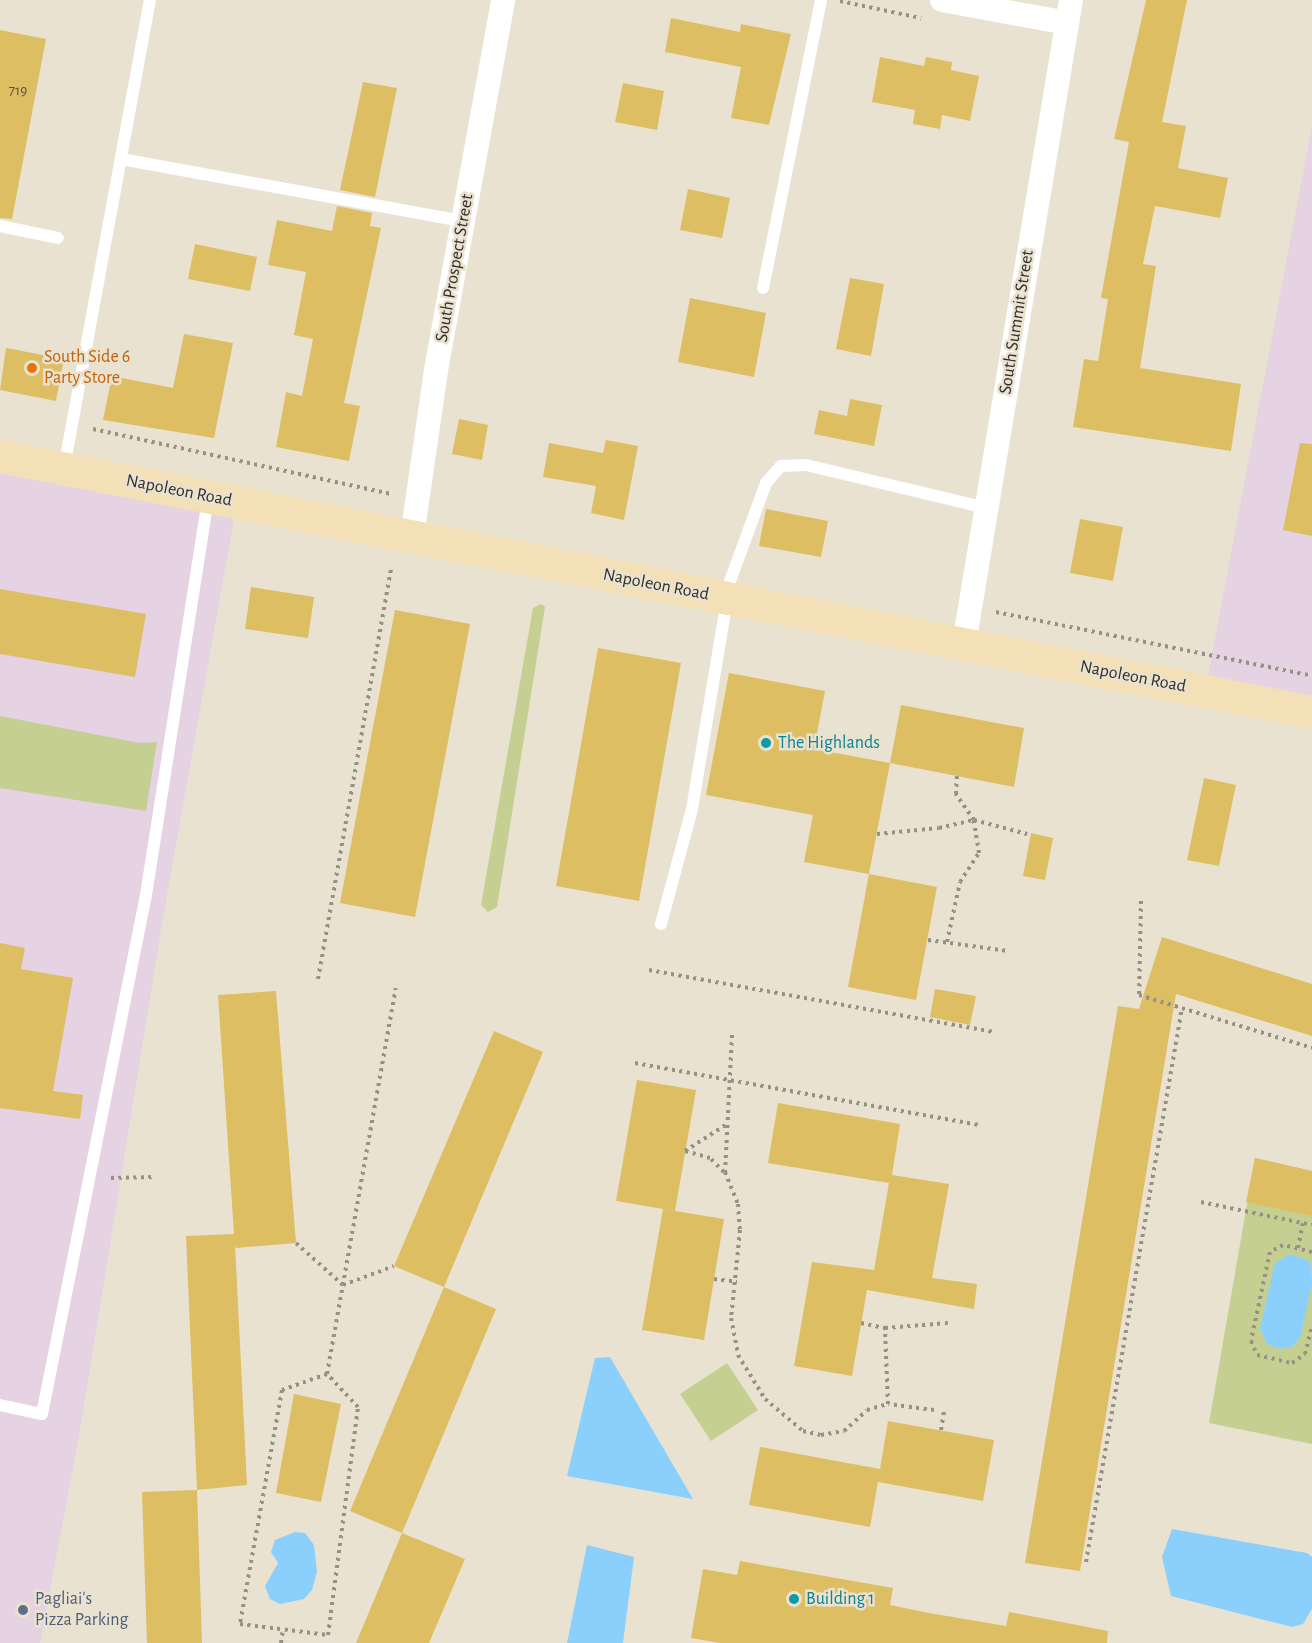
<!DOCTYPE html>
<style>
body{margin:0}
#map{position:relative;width:1312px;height:1643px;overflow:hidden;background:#e9e2d1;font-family:"Alegreya Sans",sans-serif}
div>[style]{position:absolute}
.commercial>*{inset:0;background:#e5d2e2}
.green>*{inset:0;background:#c5cf92}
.water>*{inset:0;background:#8bd0fd}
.building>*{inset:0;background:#debe63}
.path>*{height:4px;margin-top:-2px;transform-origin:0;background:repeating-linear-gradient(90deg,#969185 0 3px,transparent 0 7.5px)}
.service>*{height:12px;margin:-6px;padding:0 6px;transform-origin:6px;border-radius:6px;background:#fff}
.minor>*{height:24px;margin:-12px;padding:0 12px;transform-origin:12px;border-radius:12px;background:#fff}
.secondary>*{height:33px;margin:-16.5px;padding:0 16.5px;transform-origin:16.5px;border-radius:16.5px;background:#f3e0b6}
.dots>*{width:16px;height:16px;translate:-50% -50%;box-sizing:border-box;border:3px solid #e9e2d1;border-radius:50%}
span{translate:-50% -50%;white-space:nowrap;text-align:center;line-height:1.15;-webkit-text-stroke:5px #e9e2d1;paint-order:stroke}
.number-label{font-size:15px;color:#5d5338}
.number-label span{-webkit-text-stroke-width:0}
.street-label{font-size:18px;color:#322f29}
.food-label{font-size:18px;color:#c56008}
.left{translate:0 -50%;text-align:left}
.culture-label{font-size:18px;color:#0d838f}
.service-label{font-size:18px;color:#4e5e75}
</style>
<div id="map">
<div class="commercial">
<div style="clip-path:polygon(1312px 126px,1312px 712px,1205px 691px)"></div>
<div style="clip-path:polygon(0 456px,237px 502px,164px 912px,80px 1430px,40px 1643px,0 1643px)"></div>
</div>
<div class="green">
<div style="clip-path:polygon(541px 604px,545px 607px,497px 907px,488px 912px,481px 905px,533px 608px)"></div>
<div style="clip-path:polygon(0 716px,140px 743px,157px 742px,146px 811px,0 788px)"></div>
<div style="clip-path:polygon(1255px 1158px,1312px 1171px,1312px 1444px,1209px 1423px)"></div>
<div style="clip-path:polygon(727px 1363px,758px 1410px,711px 1441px,680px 1394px)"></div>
</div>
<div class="water">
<div style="clip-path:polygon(1290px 1254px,1310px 1261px,1312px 1283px,1300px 1338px,1292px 1347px,1279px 1349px,1267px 1344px,1260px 1328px,1275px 1263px)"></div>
<div style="clip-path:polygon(610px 1357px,693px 1499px,567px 1476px,595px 1358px)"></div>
<div style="clip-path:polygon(1172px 1529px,1307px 1553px,1312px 1557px,1312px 1609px,1303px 1624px,1292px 1627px,1171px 1596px,1162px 1557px)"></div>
<div style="clip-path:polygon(295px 1532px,305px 1533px,314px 1545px,317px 1572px,312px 1590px,304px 1599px,280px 1604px,270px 1599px,265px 1586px,278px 1563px,271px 1552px,275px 1540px)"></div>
<div style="clip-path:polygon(587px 1545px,634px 1557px,623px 1643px,567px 1643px)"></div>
</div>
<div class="building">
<div style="clip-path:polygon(1146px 0,1187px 0,1162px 122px,1186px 126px,1178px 168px,1228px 178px,1220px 218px,1155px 206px,1143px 264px,1156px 266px,1140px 368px,1241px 384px,1231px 451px,1073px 427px,1084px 359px,1098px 361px,1108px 299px,1101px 298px,1129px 142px,1114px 139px)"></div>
<div style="clip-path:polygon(671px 18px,740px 32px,741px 24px,791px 34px,769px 125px,731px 118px,741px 67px,665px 52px)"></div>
<div style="clip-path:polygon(0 30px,46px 39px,12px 219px,0 218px)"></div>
<div style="clip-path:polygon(880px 57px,924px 66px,926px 57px,952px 62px,951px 70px,979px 76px,970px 121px,942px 115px,940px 129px,913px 124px,915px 110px,872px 102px)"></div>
<div style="clip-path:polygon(363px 82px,397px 88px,375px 197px,340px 190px)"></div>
<div style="clip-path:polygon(623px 83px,664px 91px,657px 130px,615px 122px)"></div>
<div style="clip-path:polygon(688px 189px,730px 198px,722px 238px,680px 230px)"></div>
<div style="clip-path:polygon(337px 206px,372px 213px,370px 226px,381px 228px,344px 403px,360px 406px,349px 461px,276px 447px,286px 392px,302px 396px,313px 339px,294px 335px,306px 272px,268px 265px,277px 220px,332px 231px)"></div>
<div style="clip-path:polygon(195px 244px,257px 257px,250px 291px,188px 279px)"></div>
<div style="clip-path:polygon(850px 278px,884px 284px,871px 356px,836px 349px)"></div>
<div style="clip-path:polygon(690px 298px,766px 313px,754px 377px,678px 362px)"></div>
<div style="clip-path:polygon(184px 334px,233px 343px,214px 438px,103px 420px,112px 376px,173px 388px)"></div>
<div style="clip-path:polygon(6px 348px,64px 359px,56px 401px,0 390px)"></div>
<div style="clip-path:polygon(850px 399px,882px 405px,874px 446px,814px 434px,819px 410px,847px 416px)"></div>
<div style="clip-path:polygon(459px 419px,488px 425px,482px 460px,452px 454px)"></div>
<div style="clip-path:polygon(606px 440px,638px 446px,624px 520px,591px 513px,596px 486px,543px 477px,549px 443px,603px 453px)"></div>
<div style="clip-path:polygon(1300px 443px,1312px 444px,1312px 536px,1283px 530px)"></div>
<div style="clip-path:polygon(766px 509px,828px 521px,821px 557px,759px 546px)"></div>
<div style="clip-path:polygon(1080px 519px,1123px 527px,1113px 581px,1070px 573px)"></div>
<div style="clip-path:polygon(251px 587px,314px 597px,308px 638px,245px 629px)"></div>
<div style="clip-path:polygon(0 589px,146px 614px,135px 677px,0 654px)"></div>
<div style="clip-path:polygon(395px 610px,470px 624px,415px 917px,340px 903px)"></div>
<div style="clip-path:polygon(598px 648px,681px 663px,639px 901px,556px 886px)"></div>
<div style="clip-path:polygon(729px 673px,825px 691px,814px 749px,890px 763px,869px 874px,804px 862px,813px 815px,706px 795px)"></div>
<div style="clip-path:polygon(901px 705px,1024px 728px,1014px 787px,890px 763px)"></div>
<div style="clip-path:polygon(1204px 778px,1236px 785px,1219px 866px,1187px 860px)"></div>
<div style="clip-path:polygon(1031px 833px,1053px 838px,1045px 880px,1023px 876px)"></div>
<div style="clip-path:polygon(869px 874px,937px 887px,916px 1000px,848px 987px)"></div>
<div style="clip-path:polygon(1162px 937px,1312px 984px,1312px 1036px,1176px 994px,1080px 1571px,1025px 1563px,1118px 1006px,1139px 1009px)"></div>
<div style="clip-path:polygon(0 943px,25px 948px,21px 969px,73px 978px,53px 1091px,83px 1095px,80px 1119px,0 1108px)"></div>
<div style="clip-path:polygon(935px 989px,976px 996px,970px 1025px,930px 1017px)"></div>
<div style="clip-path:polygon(276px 991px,296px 1243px,236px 1248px,235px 1244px,247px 1485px,197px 1490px,186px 1236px,234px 1234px,218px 995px)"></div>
<div style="clip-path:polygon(494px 1031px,543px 1052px,444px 1287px,394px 1266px)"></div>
<div style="clip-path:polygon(637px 1080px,696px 1090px,675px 1211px,616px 1201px)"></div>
<div style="clip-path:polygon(778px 1103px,900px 1124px,892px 1175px,949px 1184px,932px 1278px,977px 1284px,974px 1309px,867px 1290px,852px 1376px,794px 1366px,812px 1262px,874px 1270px,889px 1183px,768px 1163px)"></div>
<div style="clip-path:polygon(1255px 1158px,1312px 1171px,1312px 1216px,1246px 1202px)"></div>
<div style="clip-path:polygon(663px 1209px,724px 1219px,704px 1340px,642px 1330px)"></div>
<div style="clip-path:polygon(444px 1287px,496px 1309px,402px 1533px,350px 1511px)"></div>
<div style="clip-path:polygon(294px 1394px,341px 1404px,321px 1502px,276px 1493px)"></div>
<div style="clip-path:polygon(888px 1421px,994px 1440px,983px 1501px,878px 1482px,870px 1527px,749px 1505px,760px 1447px,880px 1469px)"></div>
<div style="clip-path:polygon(197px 1490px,202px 1643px,147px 1643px,142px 1492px)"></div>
<div style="clip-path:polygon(402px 1533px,465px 1559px,429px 1643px,356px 1643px)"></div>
<div style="clip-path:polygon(740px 1561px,893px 1588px,890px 1605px,929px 1613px,1006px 1626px,1009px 1612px,1108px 1631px,1107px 1643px,720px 1643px,691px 1638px,703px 1569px,737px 1575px)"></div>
</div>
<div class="path">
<div style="left:840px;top:1px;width:83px;rotate:11.9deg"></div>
<div style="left:93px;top:429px;width:305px;rotate:12.3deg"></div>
<div style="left:996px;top:612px;width:322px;rotate:11.4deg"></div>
<div style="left:877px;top:834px;width:62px;rotate:-5.5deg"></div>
<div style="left:939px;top:828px;width:36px;rotate:-13deg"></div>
<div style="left:974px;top:820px;width:55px;rotate:14.8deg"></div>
<div style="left:1141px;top:901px;width:94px;rotate:91.2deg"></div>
<div style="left:1139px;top:995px;width:181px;rotate:17deg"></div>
<div style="left:928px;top:940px;width:81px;rotate:7.8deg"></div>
<div style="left:947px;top:942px;width:61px;rotate:-77.8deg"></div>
<div style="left:960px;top:882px;width:35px;rotate:-57deg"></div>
<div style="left:979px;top:853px;width:33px;rotate:-99deg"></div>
<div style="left:974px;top:820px;width:32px;rotate:-125deg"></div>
<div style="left:956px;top:794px;width:18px;rotate:-87deg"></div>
<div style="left:649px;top:970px;width:352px;rotate:10.2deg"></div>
<div style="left:318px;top:979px;width:416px;rotate:-79.9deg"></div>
<div style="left:732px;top:1035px;width:137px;rotate:92.9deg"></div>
<div style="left:725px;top:1172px;width:35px;rotate:68deg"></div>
<div style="left:738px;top:1204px;width:26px;rotate:86deg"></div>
<div style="left:740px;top:1230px;width:88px;rotate:95.8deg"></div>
<div style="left:731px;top:1318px;width:38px;rotate:79deg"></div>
<div style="left:738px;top:1355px;width:52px;rotate:58.5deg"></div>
<div style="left:765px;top:1399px;width:50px;rotate:40.1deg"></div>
<div style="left:803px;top:1431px;width:18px;rotate:13deg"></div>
<div style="left:821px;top:1435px;width:23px;rotate:-10deg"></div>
<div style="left:844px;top:1431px;width:31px;rotate:-42deg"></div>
<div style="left:867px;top:1410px;width:22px;rotate:-16deg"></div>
<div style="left:635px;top:1063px;width:351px;rotate:10.2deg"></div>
<div style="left:724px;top:1172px;width:20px;rotate:-135deg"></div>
<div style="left:710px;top:1158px;width:26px;rotate:-164deg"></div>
<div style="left:685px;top:1151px;width:50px;rotate:-32.7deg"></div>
<div style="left:111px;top:1178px;width:45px;rotate:-1.3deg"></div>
<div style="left:1201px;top:1202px;width:113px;rotate:11.7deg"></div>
<div style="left:296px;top:1243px;width:63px;rotate:41.8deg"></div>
<div style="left:343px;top:1285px;width:54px;rotate:-20.4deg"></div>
<div style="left:1298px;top:1248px;width:25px;rotate:-79deg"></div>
<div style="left:1312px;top:1252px;width:30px;rotate:-166deg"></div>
<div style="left:1283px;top:1245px;width:15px;rotate:152deg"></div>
<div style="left:1270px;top:1252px;width:91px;rotate:102.1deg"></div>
<div style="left:1251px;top:1341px;width:15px;rotate:67deg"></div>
<div style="left:1257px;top:1355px;width:36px;rotate:13deg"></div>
<div style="left:1292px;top:1363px;width:16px;rotate:-35deg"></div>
<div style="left:1305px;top:1354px;width:29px;rotate:-76deg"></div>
<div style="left:714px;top:1279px;width:23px;rotate:7deg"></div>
<div style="left:861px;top:1323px;width:25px;rotate:12deg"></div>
<div style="left:327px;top:1374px;width:48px;rotate:160.4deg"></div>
<div style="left:282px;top:1390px;width:238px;rotate:100.2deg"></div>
<div style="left:240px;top:1624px;width:89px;rotate:7.1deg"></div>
<div style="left:328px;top:1635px;width:230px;rotate:-82.5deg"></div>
<div style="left:358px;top:1407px;width:45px;rotate:-133.2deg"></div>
<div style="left:327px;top:1374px;width:392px;rotate:-79.9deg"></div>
<div style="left:934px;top:1410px;width:46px;rotate:-172.6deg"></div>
<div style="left:888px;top:1404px;width:76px;rotate:-92.3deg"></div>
<div style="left:885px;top:1328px;width:63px;rotate:-4.5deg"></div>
<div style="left:941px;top:1430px;width:19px;rotate:-81deg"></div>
<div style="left:1086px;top:1562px;width:562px;rotate:-80.17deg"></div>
<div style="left:281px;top:1643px;width:14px;rotate:-82deg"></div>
</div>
<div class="service">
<div style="left:121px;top:159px;width:348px;rotate:10.3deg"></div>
<div style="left:0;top:226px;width:59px;rotate:11.7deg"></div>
<div style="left:763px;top:288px;width:294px;rotate:-78.6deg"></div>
<div style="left:64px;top:468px;width:476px;rotate:-79.6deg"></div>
<div style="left:661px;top:924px;width:119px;rotate:-74.9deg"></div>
<div style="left:692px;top:809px;width:231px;rotate:-80.5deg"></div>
<div style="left:730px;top:581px;width:104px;rotate:-69.8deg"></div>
<div style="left:766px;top:483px;width:23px;rotate:-49deg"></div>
<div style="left:781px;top:466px;width:25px;rotate:-2deg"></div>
<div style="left:806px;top:465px;width:186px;rotate:13.4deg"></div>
<div style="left:0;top:1405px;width:43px;rotate:12.1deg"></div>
<div style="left:42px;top:1414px;width:529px;rotate:-78.67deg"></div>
<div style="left:146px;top:895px;width:402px;rotate:-81.1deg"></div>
</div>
<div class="minor">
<div style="left:942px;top:0;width:127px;rotate:10.4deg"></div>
<div style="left:412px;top:537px;width:169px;rotate:-81.8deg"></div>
<div style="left:436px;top:370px;width:376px;rotate:-79.7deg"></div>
<div style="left:964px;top:644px;width:653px;rotate:-80.57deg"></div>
</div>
<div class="secondary">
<div style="left:0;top:456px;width:1337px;rotate:11.04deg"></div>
</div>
<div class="dots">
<div style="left:32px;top:368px;background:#e8710a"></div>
<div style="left:766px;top:743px;background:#0f9aa8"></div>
<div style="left:794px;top:1599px;background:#0f9aa8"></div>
<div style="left:23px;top:1610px;background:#5c6f8a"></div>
</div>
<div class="number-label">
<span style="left:18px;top:91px">719</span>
</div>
<div class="street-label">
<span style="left:455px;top:268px;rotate:-80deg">South Prospect Street</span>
<span style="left:1017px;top:322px;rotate:-81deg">South Summit Street</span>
<span style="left:179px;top:491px;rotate:11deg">Napoleon Road</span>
<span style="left:656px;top:585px;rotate:11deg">Napoleon Road</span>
<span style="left:1133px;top:677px;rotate:11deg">Napoleon Road</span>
</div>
<div class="food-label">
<span class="left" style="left:44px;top:368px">South Side 6<br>Party Store</span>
</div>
<div class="culture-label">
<span class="left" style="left:778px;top:743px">The Highlands</span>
<span class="left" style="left:806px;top:1599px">Building 1</span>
</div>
<div class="service-label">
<span class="left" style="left:35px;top:1610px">Pagliai's<br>Pizza Parking</span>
</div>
</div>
